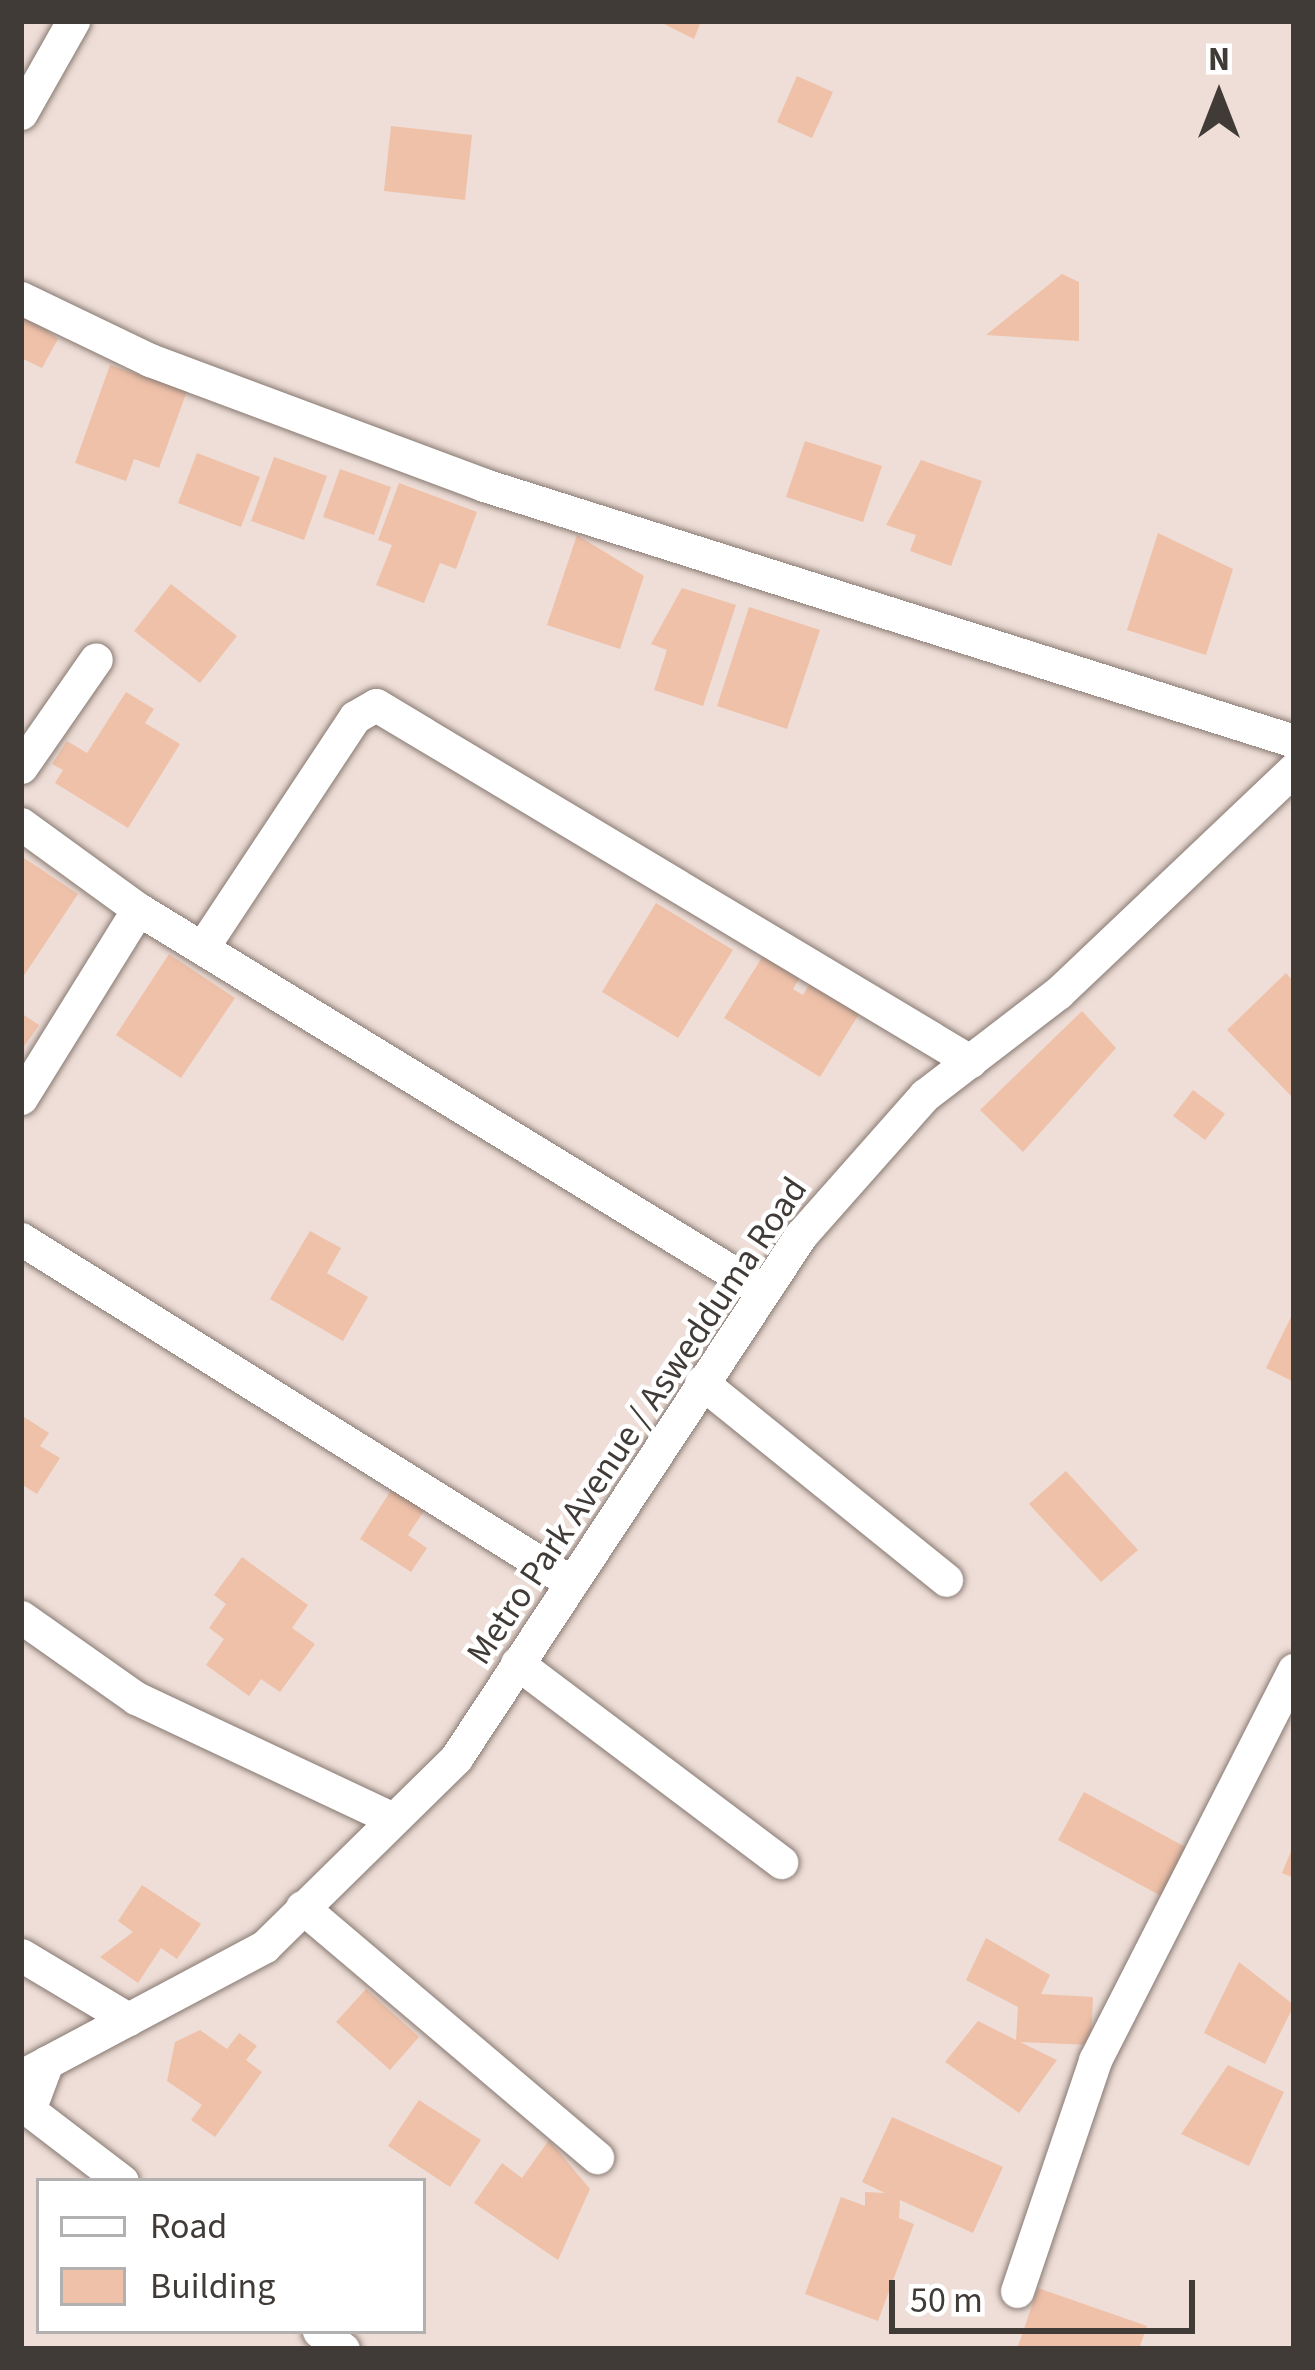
<!DOCTYPE html>
<style>
body{margin:0}
#map{position:relative;width:1315px;height:2370px;overflow:hidden;background:#eeded7;font-family:"Source Sans 3",sans-serif}
div>[style]{position:absolute}
.building>*{inset:0;background:#efc1a9}
.roads{filter:drop-shadow(0 0 3px #877972) drop-shadow(0 0 3px #877972)}
.street>*{height:33px;margin:-16.5px;padding:0 16.5px;transform-origin:16.5px;border-radius:16.5px;background:#fff}
span{translate:-50% -50%;white-space:nowrap;text-align:center;line-height:1.15;-webkit-text-stroke:9px #fff;paint-order:stroke}
.street-label{font-size:36px;color:#413b38}
.frame{position:absolute;inset:0;border:24px solid #413b38;pointer-events:none}
.legend{position:absolute;left:36px;top:2178px;width:390px;height:156px;box-sizing:border-box;background:#fff;border:3px solid #b3b1af;margin:0;padding:15px 21px;list-style:none;font-size:36px;color:#413b38}
.legend li{display:flex;align-items:center;gap:24px;height:60px}
.legend b{width:60px;border:3px solid #b3b1af}
.north{position:absolute;left:1159px;top:36px;width:120px;height:120px;-webkit-text-stroke:9px #fff;paint-order:stroke;rotate:0deg;font-size:33px;font-weight:700;line-height:48px;text-align:center;color:#413b38}
.north::after{content:'';display:block;margin:auto;width:42px;height:54px;background:#413b38;clip-path:polygon(50% 0,100% 100%,50% 72%,0 100%)}
.scale{position:absolute;left:889px;top:2280px;width:306px;height:54px;box-sizing:border-box;border:6px solid #413b38;border-top:0;padding-left:15px;font-size:36px;line-height:42px;white-space:nowrap;color:#413b38;-webkit-text-stroke:9px #fff;paint-order:stroke}
</style>
<div id="map">
<div class="building">
<div style="clip-path:polygon(658px 21px,701px 21px,694px 39px)"></div>
<div style="clip-path:polygon(797px 76px,833px 92px,812px 138px,777px 122px)"></div>
<div style="clip-path:polygon(391px 126px,472px 135px,465px 200px,384px 191px)"></div>
<div style="clip-path:polygon(1062px 274px,1079px 282px,1079px 341px,986px 335px)"></div>
<div style="clip-path:polygon(21px 310px,58px 339px,42px 368px,21px 358px)"></div>
<div style="clip-path:polygon(110px 365px,187px 391px,159px 468px,134px 459px,126px 481px,75px 463px)"></div>
<div style="clip-path:polygon(805px 441px,882px 466px,863px 522px,786px 497px)"></div>
<div style="clip-path:polygon(197px 453px,260px 477px,241px 527px,178px 503px)"></div>
<div style="clip-path:polygon(274px 457px,327px 476px,304px 540px,251px 521px)"></div>
<div style="clip-path:polygon(921px 460px,982px 481px,951px 566px,910px 551px,916px 535px,886px 525px)"></div>
<div style="clip-path:polygon(340px 469px,391px 487px,374px 535px,323px 517px)"></div>
<div style="clip-path:polygon(399px 483px,477px 512px,456px 569px,440px 563px,424px 603px,376px 585px,392px 545px,378px 540px)"></div>
<div style="clip-path:polygon(1158px 533px,1233px 569px,1206px 655px,1127px 630px)"></div>
<div style="clip-path:polygon(577px 535px,644px 576px,620px 649px,547px 625px)"></div>
<div style="clip-path:polygon(171px 584px,237px 636px,200px 683px,134px 631px)"></div>
<div style="clip-path:polygon(682px 588px,736px 605px,703px 706px,654px 690px,667px 650px,651px 644px)"></div>
<div style="clip-path:polygon(749px 607px,820px 630px,787px 729px,717px 706px)"></div>
<div style="clip-path:polygon(126px 692px,154px 709px,145px 723px,180px 744px,128px 828px,55px 783px,63px 770px,52px 764px,67px 741px,87px 753px)"></div>
<div style="clip-path:polygon(21px 856px,78px 894px,21px 980px)"></div>
<div style="clip-path:polygon(656px 903px,733px 950px,678px 1038px,602px 992px)"></div>
<div style="clip-path:polygon(766px 951px,802px 974px,793px 989px,803px 995px,810px 983px,859px 1014px,820px 1077px,724px 1018px)"></div>
<div style="clip-path:polygon(169px 954px,235px 998px,181px 1078px,116px 1035px)"></div>
<div style="clip-path:polygon(1286px 973px,1294px 982px,1294px 1099px,1227px 1030px)"></div>
<div style="clip-path:polygon(1082px 1011px,1116px 1048px,1023px 1152px,980px 1110px)"></div>
<div style="clip-path:polygon(21px 1013px,39px 1025px,21px 1051px)"></div>
<div style="clip-path:polygon(1193px 1090px,1225px 1114px,1205px 1140px,1173px 1116px)"></div>
<div style="clip-path:polygon(310px 1231px,341px 1248px,327px 1273px,368px 1297px,343px 1341px,270px 1299px)"></div>
<div style="clip-path:polygon(1294px 1311px,1294px 1382px,1266px 1368px)"></div>
<div style="clip-path:polygon(21px 1415px,49px 1433px,40px 1446px,60px 1458px,37px 1494px,21px 1484px)"></div>
<div style="clip-path:polygon(1066px 1471px,1138px 1550px,1101px 1582px,1029px 1504px)"></div>
<div style="clip-path:polygon(393px 1487px,426px 1508px,408px 1535px,427px 1548px,411px 1572px,360px 1539px)"></div>
<div style="clip-path:polygon(242px 1557px,308px 1605px,292px 1628px,315px 1644px,280px 1692px,261px 1679px,249px 1696px,206px 1665px,224px 1639px,209px 1628px,226px 1604px,214px 1595px)"></div>
<div style="clip-path:polygon(1084px 1792px,1189px 1849px,1163px 1897px,1058px 1840px)"></div>
<div style="clip-path:polygon(1294px 1844px,1294px 1878px,1282px 1873px)"></div>
<div style="clip-path:polygon(142px 1885px,201px 1924px,177px 1959px,161px 1948px,138px 1983px,100px 1957px,133px 1932px,118px 1921px)"></div>
<div style="clip-path:polygon(986px 1938px,1050px 1975px,1041px 1994px,1093px 1997px,1091px 2045px,1020px 2042px,1057px 2060px,1019px 2113px,945px 2062px,978px 2021px,1016px 2040px,1018px 2007px,966px 1980px)"></div>
<div style="clip-path:polygon(1239px 1962px,1294px 2005px,1265px 2064px,1204px 2033px)"></div>
<div style="clip-path:polygon(366px 1989px,419px 2037px,390px 2070px,336px 2022px)"></div>
<div style="clip-path:polygon(200px 2030px,227px 2049px,239px 2033px,257px 2046px,246px 2060px,262px 2072px,215px 2137px,191px 2120px,202px 2105px,167px 2081px,175px 2042px)"></div>
<div style="clip-path:polygon(1228px 2065px,1284px 2092px,1249px 2166px,1181px 2134px)"></div>
<div style="clip-path:polygon(419px 2100px,481px 2140px,450px 2187px,388px 2146px)"></div>
<div style="clip-path:polygon(892px 2117px,1003px 2167px,973px 2233px,900px 2200px,899px 2218px,914px 2224px,878px 2321px,805px 2294px,841px 2197px,865px 2206px,865px 2192px,885px 2193px,862px 2182px)"></div>
<div style="clip-path:polygon(549px 2140px,590px 2189px,558px 2260px,474px 2203px,502px 2163px,522px 2178px)"></div>
<div style="clip-path:polygon(1038px 2288px,1147px 2326px,1139px 2349px,1017px 2349px)"></div>
</div>
<div class="roads">
<div class="street">
<div style="left:21px;top:113px;width:106px;rotate:-60.5deg"></div>
<div style="left:21px;top:298px;width:143px;rotate:25.7deg"></div>
<div style="left:150px;top:360px;width:357px;rotate:20.5deg"></div>
<div style="left:484px;top:485px;width:849px;rotate:17.54deg"></div>
<div style="left:21px;top:767px;width:131px;rotate:-55.2deg"></div>
<div style="left:21px;top:824px;width:145px;rotate:36deg"></div>
<div style="left:138px;top:909px;width:732px;rotate:31.43deg"></div>
<div style="left:202px;top:948px;width:277px;rotate:-56.5deg"></div>
<div style="left:355px;top:717px;width:24px;rotate:-30deg"></div>
<div style="left:376px;top:705px;width:693px;rotate:30.94deg"></div>
<div style="left:21px;top:1098px;width:222px;rotate:-58.2deg"></div>
<div style="left:21px;top:1239px;width:646px;rotate:31.97deg"></div>
<div style="left:701px;top:1382px;width:315px;rotate:38.9deg"></div>
<div style="left:21px;top:1617px;width:141px;rotate:35.2deg"></div>
<div style="left:136px;top:1698px;width:282px;rotate:25.2deg"></div>
<div style="left:517px;top:1663px;width:331px;rotate:37deg"></div>
<div style="left:302px;top:1907px;width:387px;rotate:40.3deg"></div>
<div style="left:21px;top:1955px;width:125px;rotate:30.9deg"></div>
<div style="left:47px;top:2062px;width:51px;rotate:110.6deg"></div>
<div style="left:29px;top:2110px;width:117px;rotate:37.4deg"></div>
<div style="left:21px;top:2076px;width:276px;rotate:-28deg"></div>
<div style="left:265px;top:1946px;width:268px;rotate:-44.5deg"></div>
<div style="left:456px;top:1758px;width:627px;rotate:-56.59deg"></div>
<div style="left:801px;top:1235px;width:187px;rotate:-48.5deg"></div>
<div style="left:925px;top:1095px;width:168px;rotate:-37.5deg"></div>
<div style="left:1058px;top:993px;width:325px;rotate:-43.5deg"></div>
<div style="left:1017px;top:2291px;width:244px;rotate:-71.3deg"></div>
<div style="left:1095px;top:2060px;width:438px;rotate:-63deg"></div>
<div style="left:319px;top:2331px;width:30px;rotate:37deg"></div>
</div>
</div>
<div class="street-label">
<span style="left:637px;top:1421px;rotate:-56deg">Metro Park Avenue / Aswedduma Road</span>
</div>
<div class="frame"></div>
<ul class="legend">
<li><b style="height:15px;background:#fff"></b>Road</li>
<li><b style="height:33px;background:#efc1a9"></b>Building</li>
</ul>
<div class="north">N</div>
<div class="scale">50 m</div>
</div>
